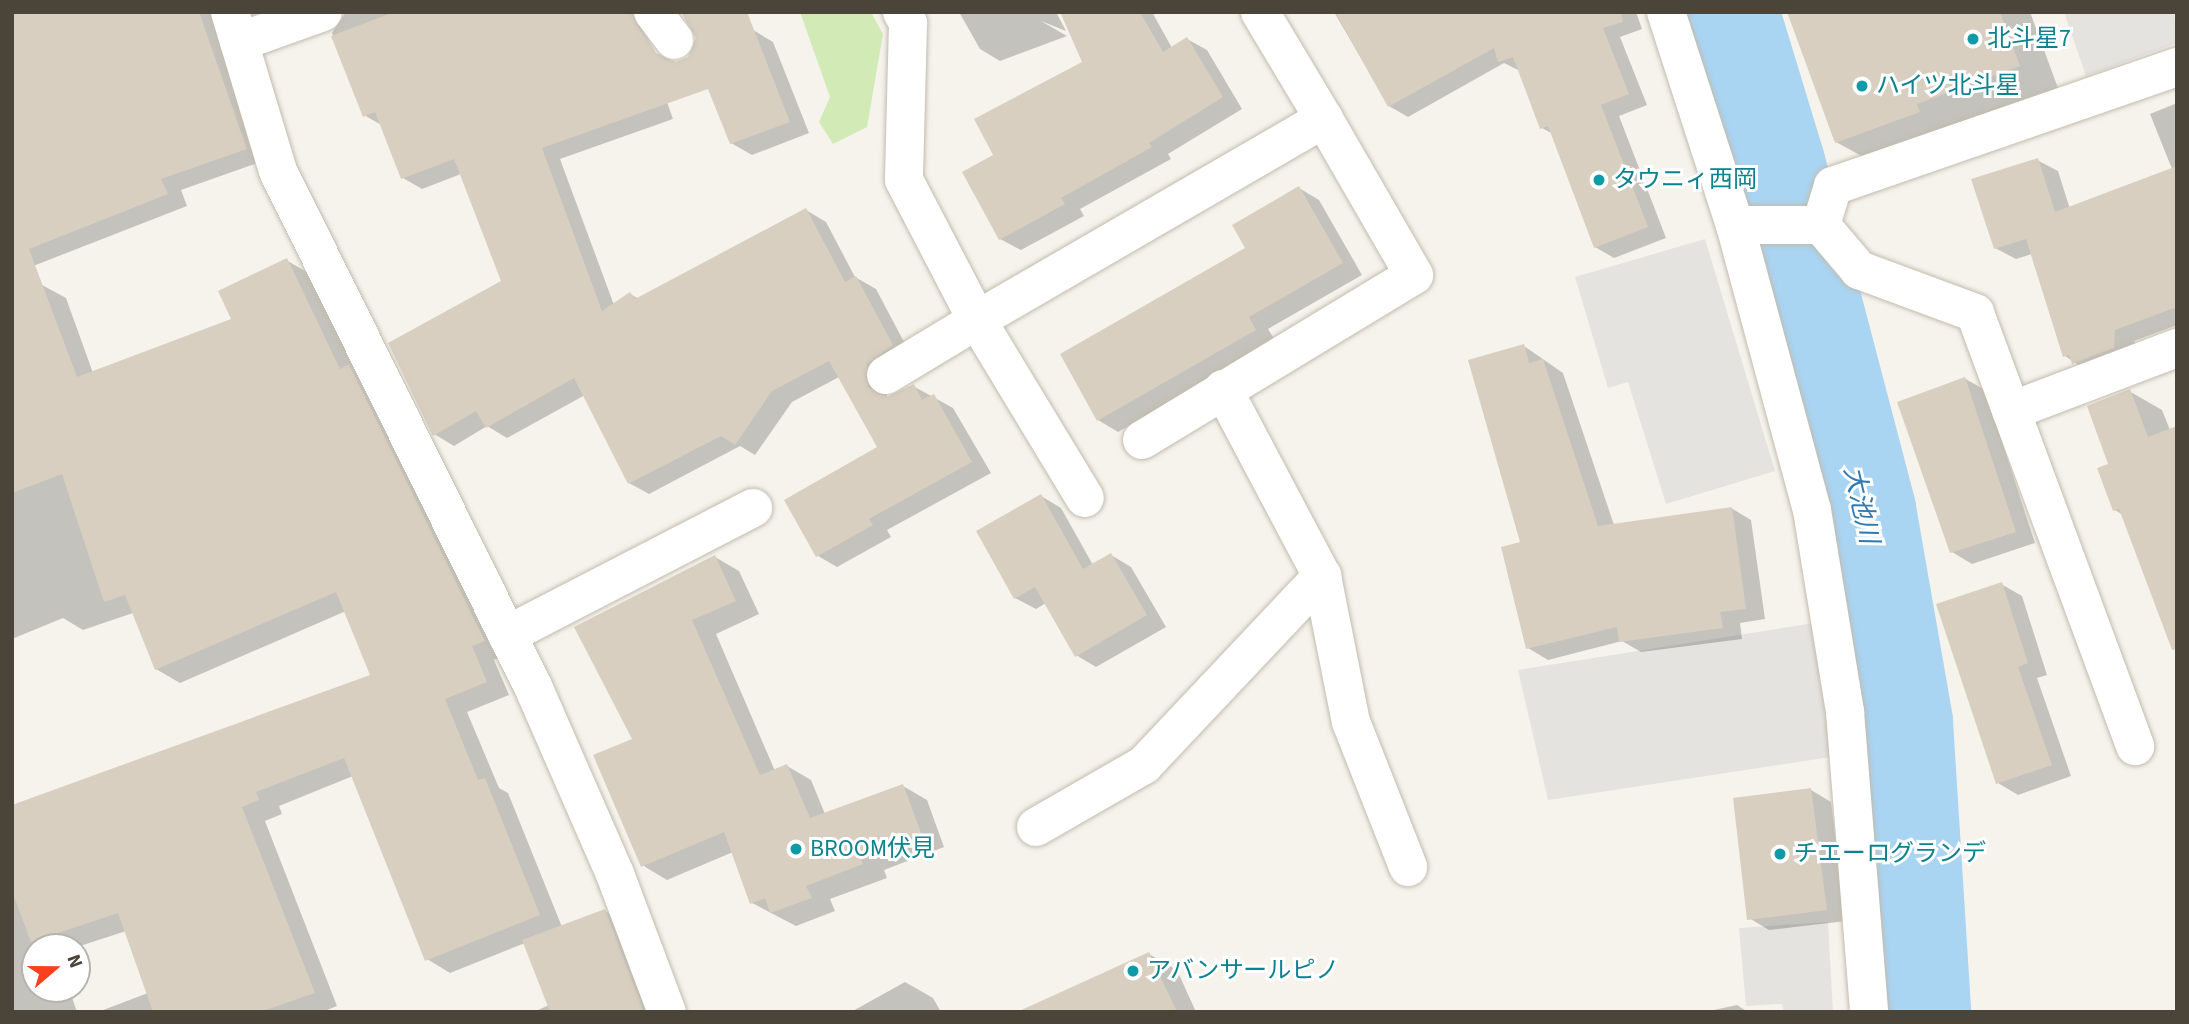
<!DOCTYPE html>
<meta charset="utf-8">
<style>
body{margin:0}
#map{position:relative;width:2189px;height:1024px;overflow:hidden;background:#f6f3ec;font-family:"Source Sans 3","Noto Sans JP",sans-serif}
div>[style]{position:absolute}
.green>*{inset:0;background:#d2eab5}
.parking>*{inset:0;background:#e5e3e0}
.shadow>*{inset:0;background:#0003}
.river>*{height:102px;margin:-51px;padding:0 51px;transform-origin:51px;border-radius:51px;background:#a9d4f2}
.building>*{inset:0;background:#d8cfc1}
.roads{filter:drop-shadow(0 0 2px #c2bbae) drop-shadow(0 0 2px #c2bbae)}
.minor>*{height:38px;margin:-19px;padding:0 19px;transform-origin:19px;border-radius:19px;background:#fff}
.dots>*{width:19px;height:19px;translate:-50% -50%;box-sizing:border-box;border:4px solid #fff;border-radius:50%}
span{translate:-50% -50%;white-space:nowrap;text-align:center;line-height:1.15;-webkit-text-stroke:6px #fff;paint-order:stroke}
.culture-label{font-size:24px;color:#0d838f}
.left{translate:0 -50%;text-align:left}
.water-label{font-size:26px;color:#2e7ab2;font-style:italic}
.frame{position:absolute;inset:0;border:14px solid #4b4439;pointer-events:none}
.north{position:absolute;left:21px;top:933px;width:70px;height:70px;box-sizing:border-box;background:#fff;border:2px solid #b7b4b0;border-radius:50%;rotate:70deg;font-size:19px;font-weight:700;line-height:28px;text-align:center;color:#4b4439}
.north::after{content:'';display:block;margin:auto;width:24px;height:32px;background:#fc3f1d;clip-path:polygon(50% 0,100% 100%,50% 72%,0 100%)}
</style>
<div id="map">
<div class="green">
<div style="clip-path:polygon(800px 12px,871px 12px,883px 34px,867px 127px,833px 144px,819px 122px,830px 97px)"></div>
</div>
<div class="parking">
<div style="clip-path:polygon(2064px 12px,2174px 12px,2177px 43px,2086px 76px)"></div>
<div style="clip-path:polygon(1705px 239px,1775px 471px,1666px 504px,1628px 382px,1608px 388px,1575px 277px)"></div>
<div style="clip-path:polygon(1814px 623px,1831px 757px,1548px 800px,1518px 670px)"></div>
<div style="clip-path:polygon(1828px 922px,1833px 1012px,1784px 1012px,1782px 1004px,1746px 1006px,1739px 928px)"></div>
</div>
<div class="shadow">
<div style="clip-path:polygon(33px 12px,214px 12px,266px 160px,181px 190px,187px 206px,28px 268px)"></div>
<div style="clip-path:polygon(346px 12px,626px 12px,652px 60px,673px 119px,560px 159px,614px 305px,630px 294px,639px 299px,806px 210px,826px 222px,855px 277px,876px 289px,912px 357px,886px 375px,887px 399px,913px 386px,953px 408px,991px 473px,887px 530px,891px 537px,837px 567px,818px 556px,880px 447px,839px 377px,792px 402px,755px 455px,740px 446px,649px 494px,629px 483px,585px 395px,507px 438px,487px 426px,454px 446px,434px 434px,503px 282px,461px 174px,422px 189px,403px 178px,383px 126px,364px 115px,332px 33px)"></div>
<div style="clip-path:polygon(959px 12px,1056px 12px,1066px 31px,1041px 21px,1067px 36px,1000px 61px,980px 49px)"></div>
<div style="clip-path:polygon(1062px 12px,1152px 12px,1172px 48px,1187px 39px,1207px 50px,1242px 109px,1168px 154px,1171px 159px,1080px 209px,1084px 216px,1021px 250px,1000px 239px,996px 155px,1084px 62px)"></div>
<div style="clip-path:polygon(1334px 12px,1636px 12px,1642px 29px,1620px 37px,1647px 105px,1619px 116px,1666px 238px,1614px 258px,1595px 247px,1553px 134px,1542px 128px,1520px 71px,1504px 63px,1408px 117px,1389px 106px)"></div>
<div style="clip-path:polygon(1793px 12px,2030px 12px,2058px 88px,1876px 164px,1836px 142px)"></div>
<div style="clip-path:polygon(753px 30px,773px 42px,809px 133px,752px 155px,731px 143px)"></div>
<div style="clip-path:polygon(2177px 103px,2177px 325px,2134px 341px,2137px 351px,2094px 375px,2065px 356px,2032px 254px,2016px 259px,1995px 248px,2037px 160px,2058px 171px,2070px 209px,2172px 169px,2150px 114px)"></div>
<div style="clip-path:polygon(1299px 188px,1319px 200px,1362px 275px,1268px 329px,1276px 342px,1118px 432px,1098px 420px)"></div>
<div style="clip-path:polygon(286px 260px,310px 274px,507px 654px,494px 660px,509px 695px,467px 712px,499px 788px,508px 793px,562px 927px,605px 911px,623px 921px,658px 1012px,534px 1012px,549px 1005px,525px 943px,450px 973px,427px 959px,353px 776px,279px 806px,282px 814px,265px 821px,337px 1006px,322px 1012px,98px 1012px,148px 993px,126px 931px,77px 947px,35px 947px,35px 989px,69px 989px,77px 1012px,12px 1012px,12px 806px,372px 676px,346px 611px,180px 683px,156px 669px,133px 613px,83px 630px,63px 618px,12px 639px,12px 296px,42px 285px,66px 298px,93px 373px,233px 320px)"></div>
<div style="clip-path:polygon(1524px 346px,1563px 373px,1614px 525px,1731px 508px,1751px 520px,1765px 619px,1740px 623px,1742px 639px,1641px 652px,1622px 641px,1548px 660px,1528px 648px,1522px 544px)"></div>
<div style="clip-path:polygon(1964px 378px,1985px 390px,2035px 543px,1972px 564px,1952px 552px)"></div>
<div style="clip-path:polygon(2129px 391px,2162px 410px,2170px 430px,2123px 515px,2115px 510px,2110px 465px)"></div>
<div style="clip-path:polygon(1041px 496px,1061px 508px,1093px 565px,1111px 555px,1131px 567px,1166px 627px,1096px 667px,1076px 655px,1046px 603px,1036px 609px,1015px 598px)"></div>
<div style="clip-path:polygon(715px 557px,739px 571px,759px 614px,716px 634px,775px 771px,787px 766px,811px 780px,825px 814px,903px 786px,927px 800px,944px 847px,884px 870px,887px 878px,830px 899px,835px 911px,796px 926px,752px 903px,733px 852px,667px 880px,642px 865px,634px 740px)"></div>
<div style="clip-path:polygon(2001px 584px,2022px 596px,2047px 675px,2037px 678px,2071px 776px,2018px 795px,1998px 783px)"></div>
<div style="clip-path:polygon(1811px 790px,1831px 802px,1846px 921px,1769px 930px,1749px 918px)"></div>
<div style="clip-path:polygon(1149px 954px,1177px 970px,1196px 1012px,1028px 1012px)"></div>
<div style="clip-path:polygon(905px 982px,933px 998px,941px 1012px,851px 1012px)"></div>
<div style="clip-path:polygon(1737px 1005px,1748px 1012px,1704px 1012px)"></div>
</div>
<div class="river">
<div style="left:1728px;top:12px;width:158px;rotate:73.1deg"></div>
<div style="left:1774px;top:163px;width:359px;rotate:75.3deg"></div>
<div style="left:1865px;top:510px;width:216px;rotate:80.1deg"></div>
<div style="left:1902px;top:723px;width:290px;rotate:86.4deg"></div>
</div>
<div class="building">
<div style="clip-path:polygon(12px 12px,199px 12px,247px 149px,161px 179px,168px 194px,29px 249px,77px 377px,231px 319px,218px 291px,287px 258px,340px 369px,349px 364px,485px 641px,472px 646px,487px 682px,445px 699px,478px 780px,485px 778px,540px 915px,425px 961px,344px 758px,256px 792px,259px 800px,242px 807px,315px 993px,260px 1012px,153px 1012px,118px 913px,31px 942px,12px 891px,12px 805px,370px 675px,336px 592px,155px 670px,125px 595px,104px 602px,62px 474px,12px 493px)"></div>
<div style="clip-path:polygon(394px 12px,632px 12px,656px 53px,676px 62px,688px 57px,696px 38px,681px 12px,747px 12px,790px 122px,730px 144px,708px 89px,542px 148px,602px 311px,630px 292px,635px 299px,806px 208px,845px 282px,856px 276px,893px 345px,867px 364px,868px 387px,887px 397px,914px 384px,922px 400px,934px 394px,972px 462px,869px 519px,873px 525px,816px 557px,784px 500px,877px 447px,829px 361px,772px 391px,735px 445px,721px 436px,628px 484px,574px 378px,486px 428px,476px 411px,433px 436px,388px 343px,501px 281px,454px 159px,401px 179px,375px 112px,363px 117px,331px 36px)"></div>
<div style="clip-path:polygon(1060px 12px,1140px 12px,1163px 52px,1187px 37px,1223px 97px,1149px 143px,1152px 147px,1061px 198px,1065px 204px,999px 240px,962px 172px,993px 155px,974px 119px,1082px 62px)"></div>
<div style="clip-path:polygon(1335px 12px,1621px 12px,1623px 22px,1603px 28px,1629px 94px,1601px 105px,1648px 227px,1594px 248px,1548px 126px,1540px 129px,1513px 57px,1498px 62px,1494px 48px,1388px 107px)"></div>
<div style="clip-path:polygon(1787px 12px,2000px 12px,2020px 66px,1917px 104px,1920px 112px,1835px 143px)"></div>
<div style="clip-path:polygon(2038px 158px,2055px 212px,2177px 166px,2177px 307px,2115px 330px,2114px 348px,2072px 364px,2069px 355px,2063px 357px,2026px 239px,1994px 249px,1971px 179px)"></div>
<div style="clip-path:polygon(1299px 186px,1343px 263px,1249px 317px,1256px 330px,1097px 421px,1060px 354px,1245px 248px,1232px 225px)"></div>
<div style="clip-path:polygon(1524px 344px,1529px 363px,1543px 359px,1598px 526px,1732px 507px,1746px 609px,1720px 612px,1723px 628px,1619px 642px,1617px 627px,1526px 649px,1501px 547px,1520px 542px,1468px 360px)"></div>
<div style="clip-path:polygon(1965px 377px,2016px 532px,1950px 553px,1897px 402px)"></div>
<div style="clip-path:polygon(2130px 389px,2148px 437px,2177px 426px,2177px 649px,2172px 650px,2119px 509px,2113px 511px,2097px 468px,2108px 464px,2087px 406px)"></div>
<div style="clip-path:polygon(1041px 494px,1083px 569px,1111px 553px,1147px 615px,1075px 657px,1035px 587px,1014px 599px,976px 531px)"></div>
<div style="clip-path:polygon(715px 555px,736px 601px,692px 620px,760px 775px,787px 764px,810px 818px,903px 784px,921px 833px,860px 856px,863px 864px,806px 886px,812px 898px,770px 913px,765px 898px,750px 904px,724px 832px,641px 867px,593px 755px,632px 739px,574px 627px)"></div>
<div style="clip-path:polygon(2002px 582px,2028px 663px,2018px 667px,2052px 765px,1996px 784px,1936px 604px)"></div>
<div style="clip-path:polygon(1811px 788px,1827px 910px,1747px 920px,1733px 798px)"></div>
<div style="clip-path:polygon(605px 909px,644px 1012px,550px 1012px,522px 940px)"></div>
<div style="clip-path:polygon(1149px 952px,1177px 1012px,1017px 1012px)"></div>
</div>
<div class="roads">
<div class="minor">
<div style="left:230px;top:12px;width:166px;rotate:73.2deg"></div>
<div style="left:278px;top:171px;width:580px;rotate:63.7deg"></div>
<div style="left:535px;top:691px;width:200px;rotate:66.4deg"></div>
<div style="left:615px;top:874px;width:147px;rotate:69.4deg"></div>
<div style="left:653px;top:12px;width:35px;rotate:53deg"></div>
<div style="left:902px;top:12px;width:13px;rotate:61deg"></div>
<div style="left:908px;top:23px;width:157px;rotate:91.5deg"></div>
<div style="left:904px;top:180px;width:158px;rotate:62.5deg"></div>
<div style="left:977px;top:320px;width:401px;rotate:-30.1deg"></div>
<div style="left:1324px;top:119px;width:125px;rotate:-120.9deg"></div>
<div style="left:1666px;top:12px;width:224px;rotate:72.1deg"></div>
<div style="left:1735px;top:225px;width:295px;rotate:74.9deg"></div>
<div style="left:1812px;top:510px;width:205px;rotate:80.7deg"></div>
<div style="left:1845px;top:712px;width:301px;rotate:85.4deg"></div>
<div style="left:239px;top:42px;width:89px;rotate:-19.7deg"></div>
<div style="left:1735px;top:225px;width:86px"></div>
<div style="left:1821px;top:225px;width:59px;rotate:49.8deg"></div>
<div style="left:1859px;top:270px;width:124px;rotate:20.3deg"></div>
<div style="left:1975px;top:313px;width:462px;rotate:69.7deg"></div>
<div style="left:1821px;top:225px;width:41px;rotate:-72.9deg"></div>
<div style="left:1833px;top:186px;width:364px;rotate:-19.1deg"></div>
<div style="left:886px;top:375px;width:106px;rotate:-31.1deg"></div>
<div style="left:977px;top:320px;width:208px;rotate:58.8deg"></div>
<div style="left:1223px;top:389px;width:212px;rotate:62.1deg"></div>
<div style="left:1322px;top:576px;width:149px;rotate:78.8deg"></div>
<div style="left:1351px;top:722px;width:156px;rotate:68.5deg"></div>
<div style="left:2011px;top:411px;width:178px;rotate:-20.8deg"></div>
<div style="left:1142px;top:440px;width:318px;rotate:-31.2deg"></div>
<div style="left:1414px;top:275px;width:180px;rotate:-120deg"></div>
<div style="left:507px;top:635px;width:277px;rotate:-27.3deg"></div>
<div style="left:1036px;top:827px;width:125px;rotate:-29.9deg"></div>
<div style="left:1144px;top:765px;width:260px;rotate:-46.7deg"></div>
</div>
</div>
<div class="dots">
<div style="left:1973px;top:39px;background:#0f9aa8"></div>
<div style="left:1862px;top:86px;background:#0f9aa8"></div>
<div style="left:1599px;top:180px;background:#0f9aa8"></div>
<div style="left:796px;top:849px;background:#0f9aa8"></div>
<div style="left:1780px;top:854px;background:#0f9aa8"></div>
<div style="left:1133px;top:971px;background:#0f9aa8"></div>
</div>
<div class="culture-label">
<span class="left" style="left:1987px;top:39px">北斗星7</span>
<span class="left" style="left:1876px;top:86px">ハイツ北斗星</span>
<span class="left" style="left:1613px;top:180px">タウニィ西岡</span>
<span class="left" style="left:810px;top:849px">BROOM伏見</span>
<span class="left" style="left:1794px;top:854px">チエーログランデ</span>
<span class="left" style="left:1147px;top:971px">アバンサールピノ</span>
</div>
<div class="water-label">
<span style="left:1861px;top:505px;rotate:77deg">大池川</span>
</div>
<div class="frame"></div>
<div class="north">N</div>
</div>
